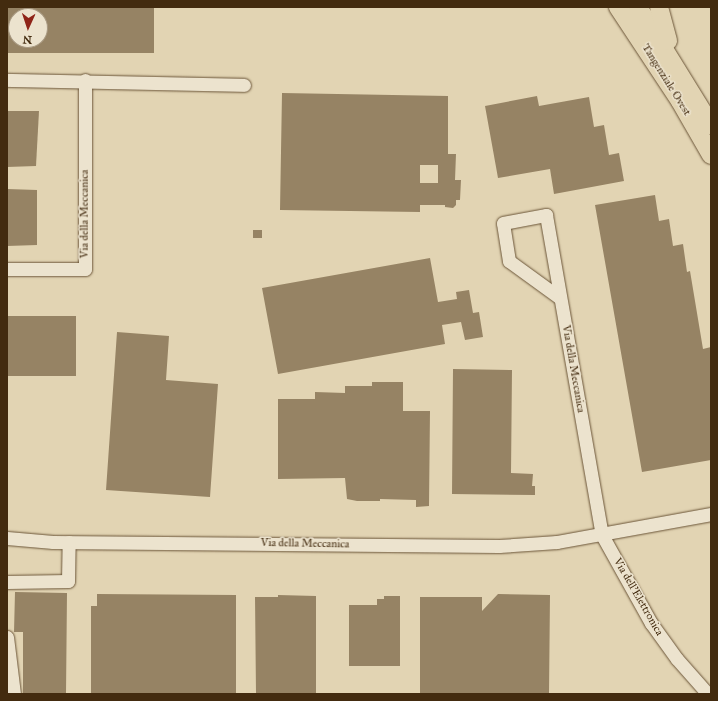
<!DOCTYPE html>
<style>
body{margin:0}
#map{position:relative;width:718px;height:701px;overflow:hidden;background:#e2d4b3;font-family:"IM FELL Great Primer",serif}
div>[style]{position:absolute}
.building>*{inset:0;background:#968364}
.roads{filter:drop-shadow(0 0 1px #6b5538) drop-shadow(0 0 1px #6b5538)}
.minor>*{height:13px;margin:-6.5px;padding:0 6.5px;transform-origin:6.5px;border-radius:6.5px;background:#ece3ce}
.highway>*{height:18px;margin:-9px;padding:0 9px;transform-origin:9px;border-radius:9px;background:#e2d4b3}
span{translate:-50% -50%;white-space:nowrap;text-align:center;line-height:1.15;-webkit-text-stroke:3px #ece3ce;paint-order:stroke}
.street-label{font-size:11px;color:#432b0f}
.frame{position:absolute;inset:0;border:8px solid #432b0f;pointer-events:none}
.north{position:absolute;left:8px;top:8px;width:40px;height:40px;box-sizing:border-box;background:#ece3ce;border:1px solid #a89982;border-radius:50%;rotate:183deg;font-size:11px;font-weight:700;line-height:16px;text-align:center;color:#432b0f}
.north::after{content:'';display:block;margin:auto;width:14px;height:18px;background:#8f2418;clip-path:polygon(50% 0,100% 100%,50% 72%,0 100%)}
</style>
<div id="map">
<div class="building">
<div style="clip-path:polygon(evenodd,7px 7px,154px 7px,154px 53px,7px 53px,7px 7px,16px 16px,40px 16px,40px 40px,16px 40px,16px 16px)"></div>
<div style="clip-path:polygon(evenodd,282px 93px,448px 96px,448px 154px,456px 154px,455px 180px,461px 180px,460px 200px,456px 200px,456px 205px,453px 208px,445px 207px,445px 205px,420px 205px,420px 212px,280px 210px,282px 93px,420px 165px,438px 165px,438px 183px,420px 183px,420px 165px)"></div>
<div style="clip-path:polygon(537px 96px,539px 106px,589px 97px,594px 127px,604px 125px,609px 155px,619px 153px,624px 181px,554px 194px,550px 169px,498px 178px,485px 106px)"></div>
<div style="clip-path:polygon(7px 111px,39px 111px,36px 166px,7px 167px)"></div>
<div style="clip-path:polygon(7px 189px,37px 190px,37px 245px,7px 246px)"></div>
<div style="clip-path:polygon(655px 195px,659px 221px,669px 219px,673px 246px,683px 244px,687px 272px,690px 271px,703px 349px,711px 347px,711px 460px,642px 472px,595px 205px)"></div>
<div style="clip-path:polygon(253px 230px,262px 230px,262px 238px,253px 238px)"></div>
<div style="clip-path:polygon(430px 258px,438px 302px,457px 299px,456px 292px,469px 290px,473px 313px,479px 312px,483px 337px,465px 340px,461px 322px,442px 325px,445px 344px,278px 374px,262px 288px)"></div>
<div style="clip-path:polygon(7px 316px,76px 316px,76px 376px,7px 376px)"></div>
<div style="clip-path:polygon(117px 332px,169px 336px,166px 380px,218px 384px,210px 497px,106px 490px)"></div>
<div style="clip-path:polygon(453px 369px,512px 370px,511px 473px,533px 474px,532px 486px,535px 486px,535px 495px,452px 494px)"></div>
<div style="clip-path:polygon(372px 382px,403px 382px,403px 411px,430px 411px,429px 506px,416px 507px,416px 500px,380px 499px,380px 501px,357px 501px,347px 499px,345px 478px,278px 479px,278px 399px,315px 399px,315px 392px,345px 393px,345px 386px,372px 386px)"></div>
<div style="clip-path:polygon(15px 592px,67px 593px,66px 694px,23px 694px,23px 632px,14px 632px)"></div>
<div style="clip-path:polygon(97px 594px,236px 595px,236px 694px,91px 694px,91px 606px,97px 606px)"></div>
<div style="clip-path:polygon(498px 594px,550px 595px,549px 694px,420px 694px,420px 597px,482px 597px,482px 611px)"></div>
<div style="clip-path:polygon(278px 595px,316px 596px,316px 694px,256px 694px,255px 597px,278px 597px)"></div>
<div style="clip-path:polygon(384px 596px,400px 596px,400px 666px,349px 666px,349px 605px,377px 605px,377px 599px,384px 599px)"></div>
</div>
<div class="roads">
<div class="minor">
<div style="left:7px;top:80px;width:237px;rotate:1.2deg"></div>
<div style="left:7px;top:269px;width:78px"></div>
<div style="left:85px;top:269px;width:189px;rotate:-90deg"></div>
<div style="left:560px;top:298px;width:63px;rotate:-144deg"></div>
<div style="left:509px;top:261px;width:38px;rotate:-99deg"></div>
<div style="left:503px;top:223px;width:44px;rotate:-10.5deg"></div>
<div style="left:546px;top:215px;width:325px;rotate:80.1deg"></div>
<div style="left:602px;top:535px;width:101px;rotate:60.9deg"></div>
<div style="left:651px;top:623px;width:44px;rotate:54.2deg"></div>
<div style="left:677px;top:659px;width:47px;rotate:48.5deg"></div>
<div style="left:7px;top:538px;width:46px;rotate:5deg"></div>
<div style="left:53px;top:542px;width:446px;rotate:0.5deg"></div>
<div style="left:499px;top:546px;width:58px;rotate:-3.9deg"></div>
<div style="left:557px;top:542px;width:157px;rotate:-10.3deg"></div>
<div style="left:7px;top:582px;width:61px;rotate:-0.9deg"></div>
<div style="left:68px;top:581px;width:39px;rotate:-89deg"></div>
<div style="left:7px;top:637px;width:57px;rotate:83deg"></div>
</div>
<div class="highway">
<div style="left:618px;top:7px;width:113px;rotate:56.6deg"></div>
<div style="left:680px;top:101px;width:62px;rotate:60.1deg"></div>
<div style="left:638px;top:7px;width:139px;rotate:58.3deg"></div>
<div style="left:659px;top:7px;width:35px;rotate:75deg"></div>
</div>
</div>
<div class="street-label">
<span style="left:666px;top:80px;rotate:58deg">Tangenziale Ovest</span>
<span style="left:85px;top:214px;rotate:-90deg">Via della Meccanica</span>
<span style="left:573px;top:369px;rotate:80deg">Via della Meccanica</span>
<span style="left:305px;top:544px;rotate:1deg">Via della Meccanica</span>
<span style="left:638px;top:597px;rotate:60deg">Via dell'Elettronica</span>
</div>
<div class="frame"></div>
<div class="north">N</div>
</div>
